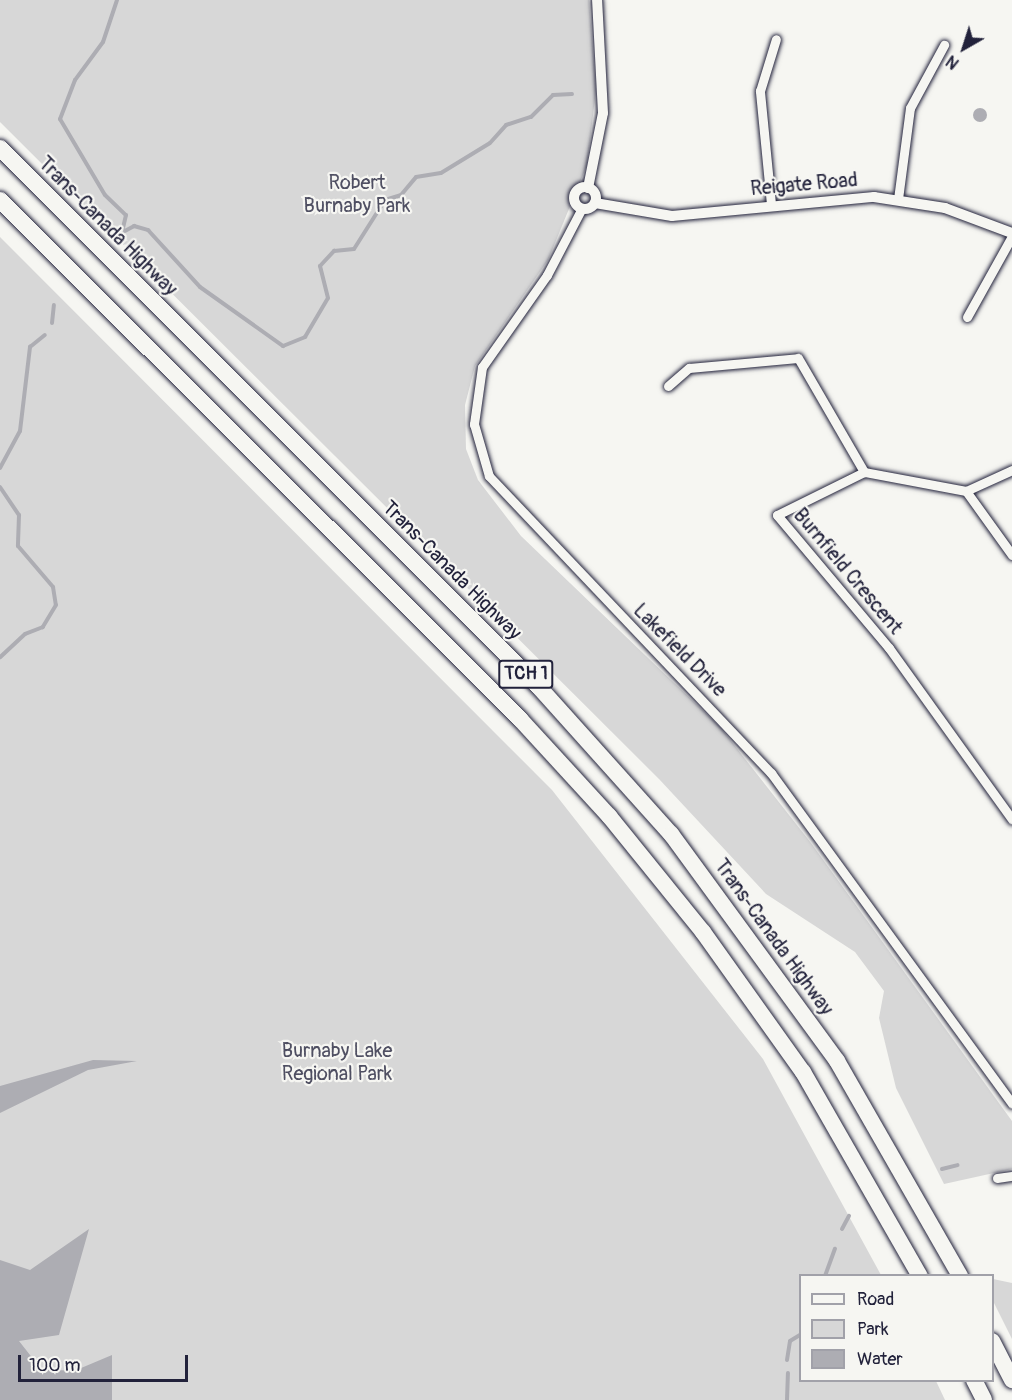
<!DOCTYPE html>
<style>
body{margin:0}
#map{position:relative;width:1012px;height:1400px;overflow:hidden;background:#f6f6f2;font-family:Pangolin,sans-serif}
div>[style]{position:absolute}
.green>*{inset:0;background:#d7d7d7}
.water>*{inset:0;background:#adadb3}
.round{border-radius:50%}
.stream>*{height:4px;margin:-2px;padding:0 2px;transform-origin:2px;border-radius:2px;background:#adadb3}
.roads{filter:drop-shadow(0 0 2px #22223b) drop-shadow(0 0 2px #22223b)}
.minor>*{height:9px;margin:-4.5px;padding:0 4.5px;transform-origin:4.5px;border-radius:4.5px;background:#f6f6f2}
.tertiary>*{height:10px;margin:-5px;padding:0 5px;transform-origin:5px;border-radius:5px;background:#f6f6f2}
.tertiary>.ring{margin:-5px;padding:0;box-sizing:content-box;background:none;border:10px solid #f6f6f2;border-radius:50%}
.motorway>*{height:16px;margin:-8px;padding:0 8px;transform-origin:8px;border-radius:8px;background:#f6f6f2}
span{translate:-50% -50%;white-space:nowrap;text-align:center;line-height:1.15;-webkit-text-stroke:4.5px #f6f6f2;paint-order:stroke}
.shield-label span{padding:2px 4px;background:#f6f6f2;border:2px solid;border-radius:4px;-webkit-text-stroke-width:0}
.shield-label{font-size:18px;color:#22223b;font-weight:700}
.park-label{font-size:20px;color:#4f4f62}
.street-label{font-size:20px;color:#22223b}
.legend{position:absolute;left:799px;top:1274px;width:195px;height:108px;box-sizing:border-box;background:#f6f6f2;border:2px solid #a1a1a9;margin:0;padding:8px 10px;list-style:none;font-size:18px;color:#22223b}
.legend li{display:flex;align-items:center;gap:12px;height:30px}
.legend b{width:30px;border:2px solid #a1a1a9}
.north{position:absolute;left:934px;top:18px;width:60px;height:60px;-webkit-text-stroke:4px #f6f6f2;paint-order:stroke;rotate:219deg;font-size:16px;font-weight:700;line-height:24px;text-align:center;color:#22223b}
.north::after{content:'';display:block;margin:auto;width:21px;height:27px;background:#22223b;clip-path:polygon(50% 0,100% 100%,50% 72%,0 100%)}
.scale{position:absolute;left:18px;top:1355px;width:170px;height:27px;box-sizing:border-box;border:3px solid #22223b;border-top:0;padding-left:8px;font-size:18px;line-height:21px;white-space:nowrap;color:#22223b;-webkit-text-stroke:4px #f6f6f2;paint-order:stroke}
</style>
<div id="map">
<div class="green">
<div style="clip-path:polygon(0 0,589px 0,596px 90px,587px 165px,548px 260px,475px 366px,465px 405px,466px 449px,478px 480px,521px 536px,720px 727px,811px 843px,1012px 1121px,1012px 1169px,944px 1184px,896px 1088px,879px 1018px,884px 991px,855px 952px,766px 894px,659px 779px,0 122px)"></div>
<div style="clip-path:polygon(0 237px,552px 790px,763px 1059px,881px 1275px,800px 1276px,800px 1380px,936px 1381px,945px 1400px,0 1400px)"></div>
<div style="clip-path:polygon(993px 1279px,1012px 1283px,1012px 1339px,993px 1301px)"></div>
</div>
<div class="water">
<div class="round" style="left:973px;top:108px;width:14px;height:14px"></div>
<div style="clip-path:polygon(93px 1060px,137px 1061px,88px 1070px,0 1113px,0 1086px)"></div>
<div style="clip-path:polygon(89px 1229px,59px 1335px,19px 1341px,41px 1369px,74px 1371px,112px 1355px,112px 1400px,0 1400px,0 1260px,30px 1270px)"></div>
</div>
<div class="stream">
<div style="left:117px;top:0;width:44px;rotate:108.4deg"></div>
<div style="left:103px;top:42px;width:47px;rotate:126.4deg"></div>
<div style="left:75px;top:80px;width:42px;rotate:111deg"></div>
<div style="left:60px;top:119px;width:88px;rotate:59.4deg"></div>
<div style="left:105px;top:195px;width:29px;rotate:44deg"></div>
<div style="left:126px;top:215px;width:17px;rotate:103deg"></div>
<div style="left:121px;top:233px;width:15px;rotate:-28deg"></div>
<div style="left:134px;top:226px;width:15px;rotate:16deg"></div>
<div style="left:148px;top:230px;width:77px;rotate:47.6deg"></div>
<div style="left:200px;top:287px;width:102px;rotate:35.4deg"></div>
<div style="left:283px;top:346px;width:24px;rotate:-22deg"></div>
<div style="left:305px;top:337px;width:45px;rotate:-59.5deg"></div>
<div style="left:328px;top:298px;width:33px;rotate:-104deg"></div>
<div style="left:320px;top:266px;width:21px;rotate:-47deg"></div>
<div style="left:334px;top:251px;width:20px;rotate:-6deg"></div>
<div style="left:354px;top:249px;width:58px;rotate:-57.7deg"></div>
<div style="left:385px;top:200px;width:17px;rotate:-17deg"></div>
<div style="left:401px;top:195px;width:23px;rotate:-50deg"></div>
<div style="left:416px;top:177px;width:25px;rotate:-9deg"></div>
<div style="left:441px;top:173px;width:57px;rotate:-31.5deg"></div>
<div style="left:490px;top:143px;width:24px;rotate:-48deg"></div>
<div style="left:506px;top:125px;width:26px;rotate:-18deg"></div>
<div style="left:531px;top:117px;width:31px;rotate:-45deg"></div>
<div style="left:553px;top:95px;width:19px;rotate:-3deg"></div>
<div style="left:52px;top:323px;width:18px;rotate:-84deg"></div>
<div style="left:0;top:468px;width:42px;rotate:-61.6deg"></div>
<div style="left:20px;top:431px;width:85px;rotate:-83.2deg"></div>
<div style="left:30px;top:347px;width:19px;rotate:-39deg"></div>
<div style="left:0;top:487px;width:34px;rotate:56deg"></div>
<div style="left:19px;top:515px;width:31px;rotate:92deg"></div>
<div style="left:18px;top:546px;width:54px;rotate:49.5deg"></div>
<div style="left:53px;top:587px;width:18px;rotate:81deg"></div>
<div style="left:56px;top:605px;width:26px;rotate:121deg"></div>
<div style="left:43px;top:627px;width:19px;rotate:159deg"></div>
<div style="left:25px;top:634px;width:34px;rotate:137deg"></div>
<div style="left:942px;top:1169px;width:16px;rotate:-14deg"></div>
<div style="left:842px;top:1229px;width:15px;rotate:-62deg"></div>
<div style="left:825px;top:1276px;width:29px;rotate:-70deg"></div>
<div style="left:787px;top:1360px;width:19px;rotate:-81deg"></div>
<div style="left:790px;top:1341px;width:12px;rotate:-31deg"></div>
<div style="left:787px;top:1400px;width:27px;rotate:-88deg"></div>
</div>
<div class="roads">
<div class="minor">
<div style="left:898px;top:199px;width:92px;rotate:-82.5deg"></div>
<div style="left:910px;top:108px;width:72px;rotate:-61.6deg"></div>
<div style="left:771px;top:204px;width:114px;rotate:-95.6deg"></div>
<div style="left:760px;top:91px;width:54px;rotate:-72.9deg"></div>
<div style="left:582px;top:208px;width:76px;rotate:117.6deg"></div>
<div style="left:547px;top:275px;width:113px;rotate:125.2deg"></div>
<div style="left:482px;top:367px;width:58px;rotate:98deg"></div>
<div style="left:474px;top:424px;width:54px;rotate:73.9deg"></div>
<div style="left:489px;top:476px;width:410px;rotate:46.5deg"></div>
<div style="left:771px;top:773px;width:409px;rotate:53.9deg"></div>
<div style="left:967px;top:317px;width:93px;rotate:-60.9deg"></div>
<div style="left:668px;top:386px;width:28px;rotate:-41deg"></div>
<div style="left:689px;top:368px;width:109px;rotate:-5.2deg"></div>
<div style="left:798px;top:358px;width:132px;rotate:59.9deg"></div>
<div style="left:966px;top:491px;width:51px;rotate:-24.5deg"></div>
<div style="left:1012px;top:555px;width:79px;rotate:-125.7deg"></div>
<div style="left:966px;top:491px;width:104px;rotate:-169.4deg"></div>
<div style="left:864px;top:472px;width:97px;rotate:153.7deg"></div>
<div style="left:777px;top:515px;width:174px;rotate:49.9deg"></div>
<div style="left:889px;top:648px;width:211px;rotate:54.3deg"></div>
<div style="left:997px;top:1178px;width:15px;rotate:-8deg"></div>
</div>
<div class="tertiary">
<div class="ring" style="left:574px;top:187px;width:12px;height:12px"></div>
<div style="left:588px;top:188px;width:76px;rotate:-78.7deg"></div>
<div style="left:603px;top:113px;width:113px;rotate:-93deg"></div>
<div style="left:595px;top:203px;width:78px;rotate:9.6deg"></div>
<div style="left:672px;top:216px;width:203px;rotate:-5.4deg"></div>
<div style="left:874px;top:197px;width:72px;rotate:8.8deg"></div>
<div style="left:945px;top:208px;width:72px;rotate:20.5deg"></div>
</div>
<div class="motorway">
<div style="left:0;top:148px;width:762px;rotate:45deg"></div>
<div style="left:539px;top:687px;width:198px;rotate:48.1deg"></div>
<div style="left:671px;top:834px;width:281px;rotate:53.8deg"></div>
<div style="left:837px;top:1061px;width:248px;rotate:60.2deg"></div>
<div style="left:0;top:200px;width:735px;rotate:44.94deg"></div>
<div style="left:520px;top:719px;width:132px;rotate:47.5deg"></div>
<div style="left:609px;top:816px;width:149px;rotate:51deg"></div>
<div style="left:703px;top:932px;width:172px;rotate:54.5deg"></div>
<div style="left:803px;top:1072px;width:235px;rotate:60.2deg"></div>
<div style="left:992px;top:1341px;width:44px;rotate:62.9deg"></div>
<div style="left:974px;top:1380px;width:22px;rotate:63deg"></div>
</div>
</div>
<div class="shield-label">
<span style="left:526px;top:674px">TCH 1</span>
</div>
<div class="park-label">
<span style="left:357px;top:194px">Robert<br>Burnaby Park</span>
<span style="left:337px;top:1062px">Burnaby Lake<br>Regional Park</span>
</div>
<div class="street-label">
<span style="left:804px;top:184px;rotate:-5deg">Reigate Road</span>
<span style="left:108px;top:226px;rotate:45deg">Trans-Canada Highway</span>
<span style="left:452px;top:570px;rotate:45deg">Trans-Canada Highway</span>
<span style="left:848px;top:571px;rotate:50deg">Burnfield Crescent</span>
<span style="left:680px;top:650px;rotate:45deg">Lakefield Drive</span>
<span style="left:774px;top:937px;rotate:54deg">Trans-Canada Highway</span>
</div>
<ul class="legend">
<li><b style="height:8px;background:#f6f6f2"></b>Road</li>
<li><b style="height:16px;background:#d7d7d7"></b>Park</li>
<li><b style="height:16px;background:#adadb3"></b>Water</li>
</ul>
<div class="north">N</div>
<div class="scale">100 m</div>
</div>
